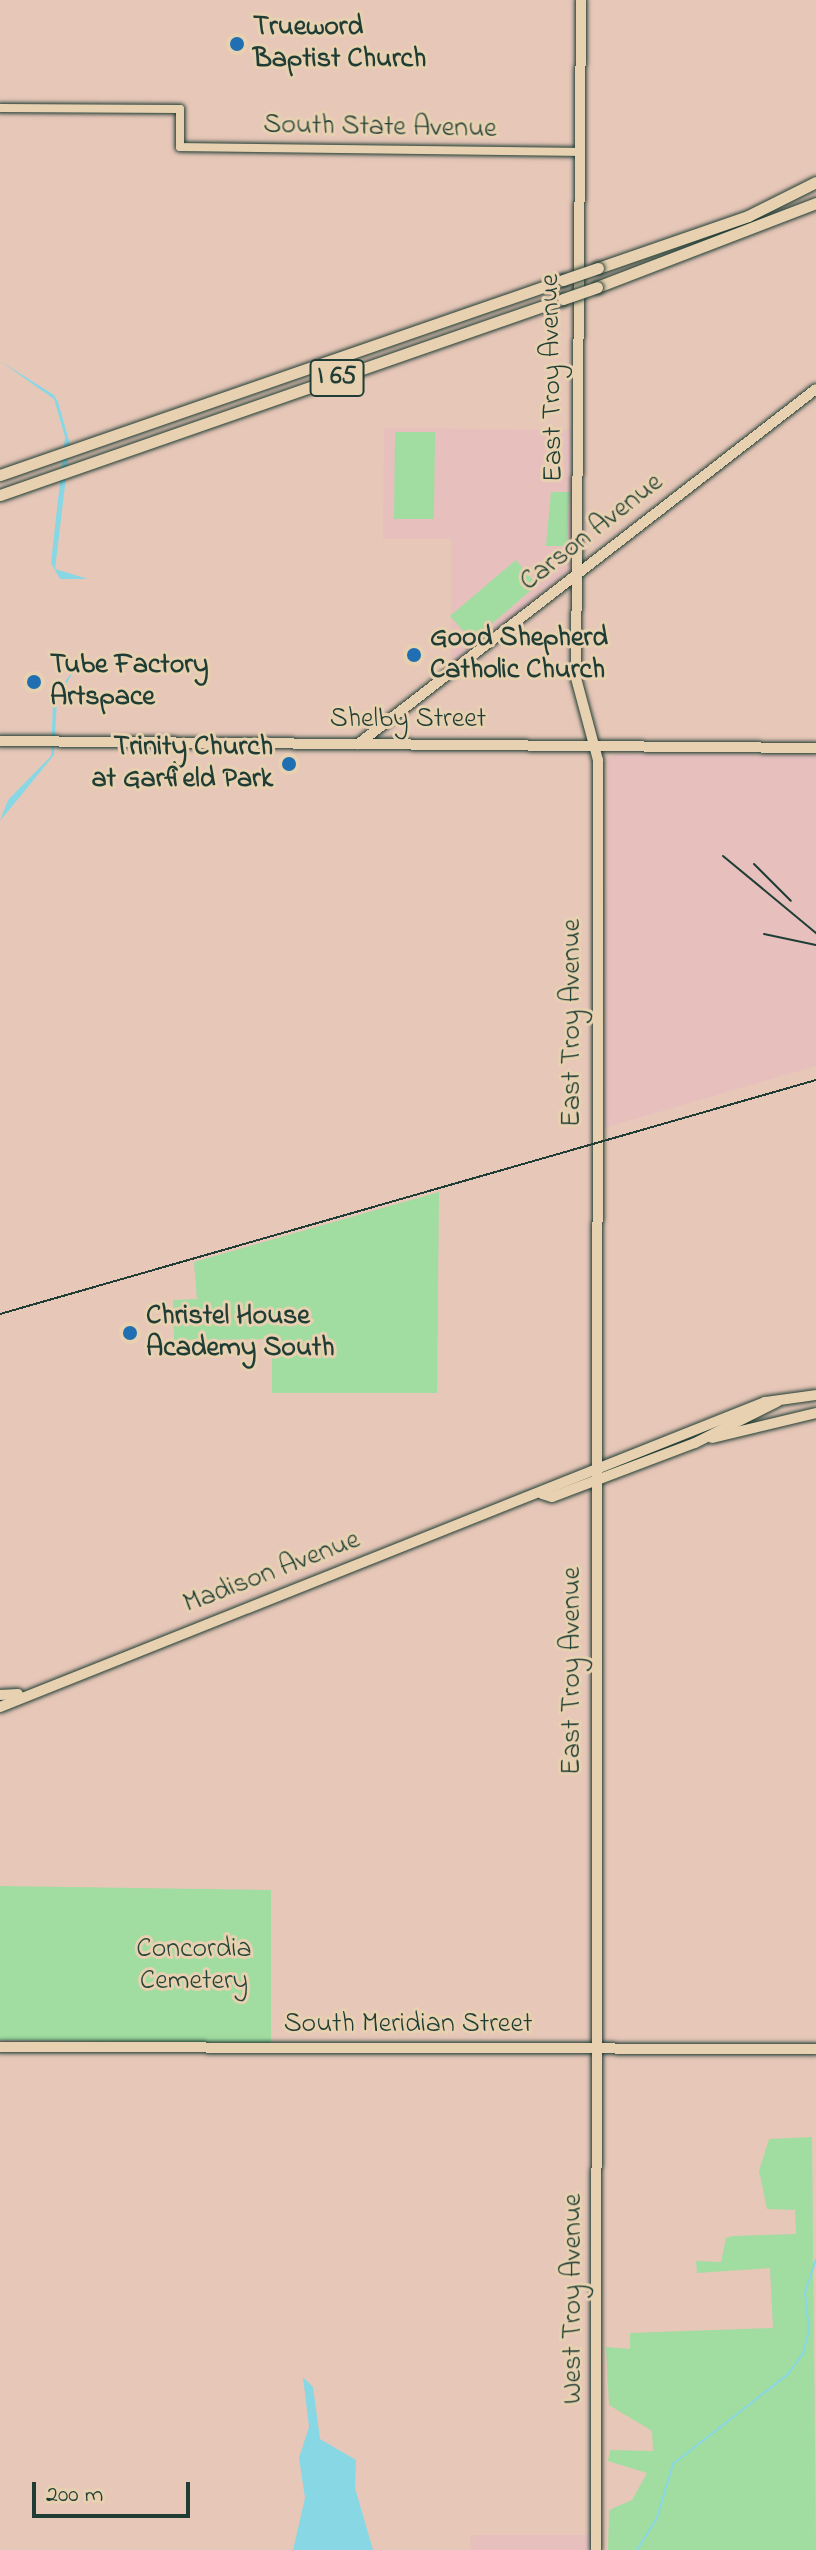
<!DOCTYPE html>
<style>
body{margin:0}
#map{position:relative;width:816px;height:2550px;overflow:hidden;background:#e7c7b8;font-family:"Indie Flower",sans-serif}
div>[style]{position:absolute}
.built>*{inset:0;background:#e7c0be}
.green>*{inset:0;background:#a1dca1}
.water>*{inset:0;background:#88d7e5}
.stream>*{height:2px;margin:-1px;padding:0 1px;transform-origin:1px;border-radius:1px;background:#88d7e5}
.roads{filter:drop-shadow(0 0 2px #1f3d34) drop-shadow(0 0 2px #1f3d34)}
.minor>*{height:8px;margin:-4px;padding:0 4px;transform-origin:4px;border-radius:4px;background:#e7d1b0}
.major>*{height:10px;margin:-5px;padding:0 5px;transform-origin:5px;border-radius:5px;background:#e7d1b0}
.highway>*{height:11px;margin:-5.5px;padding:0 5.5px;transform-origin:5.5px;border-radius:5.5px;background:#e7d1b0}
.rail>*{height:2px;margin:-1px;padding:0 1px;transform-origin:1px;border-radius:1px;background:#1f3d34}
.bridges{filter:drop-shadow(0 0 2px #1f3d34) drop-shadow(0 0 2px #1f3d34)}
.highway-bridge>*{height:11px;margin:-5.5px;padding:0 5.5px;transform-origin:5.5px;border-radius:5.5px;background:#e7d1b0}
.dots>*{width:22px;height:22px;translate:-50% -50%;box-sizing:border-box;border:4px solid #e7d1b0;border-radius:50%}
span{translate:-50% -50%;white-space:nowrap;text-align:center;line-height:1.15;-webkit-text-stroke:6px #e7d1b0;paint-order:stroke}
.shield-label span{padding:2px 6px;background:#e7d1b0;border:2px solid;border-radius:6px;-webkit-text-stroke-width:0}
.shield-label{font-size:26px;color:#1f3d34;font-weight:700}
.poi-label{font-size:28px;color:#1f3d34;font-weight:700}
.left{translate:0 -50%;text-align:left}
.right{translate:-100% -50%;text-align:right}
.street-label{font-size:28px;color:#1f3d34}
.park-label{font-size:28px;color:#264539}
.scale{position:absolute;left:32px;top:2482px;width:158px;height:36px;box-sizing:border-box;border:4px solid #1f3d34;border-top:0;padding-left:10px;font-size:24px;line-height:28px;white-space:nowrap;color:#1f3d34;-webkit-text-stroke:6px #e7d1b0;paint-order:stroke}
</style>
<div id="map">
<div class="built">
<div style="clip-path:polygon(384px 428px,572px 430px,571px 571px,451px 665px,451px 539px,383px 539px)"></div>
<div style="clip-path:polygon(616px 754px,816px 755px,816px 1066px,604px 1128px,608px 759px)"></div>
<div style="clip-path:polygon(471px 2535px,594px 2535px,594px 2550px,470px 2550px)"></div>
</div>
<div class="green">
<div style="clip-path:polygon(395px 432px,435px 432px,434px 519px,394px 519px)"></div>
<div style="clip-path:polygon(551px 492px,569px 492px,567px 546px,546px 546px)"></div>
<div style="clip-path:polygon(516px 560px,537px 585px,472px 641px,450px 616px)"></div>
<div style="clip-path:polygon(439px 1192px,437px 1393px,272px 1393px,272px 1339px,174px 1340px,173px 1300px,197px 1299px,194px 1262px)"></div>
<div style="clip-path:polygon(0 1886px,271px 1890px,271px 2043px,0 2040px)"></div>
<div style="clip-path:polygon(812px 2137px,816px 2550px,608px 2550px,609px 2510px,632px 2500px,647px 2473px,608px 2461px,610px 2450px,653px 2451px,652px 2431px,609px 2405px,606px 2347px,630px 2349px,630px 2333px,773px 2328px,770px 2268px,697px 2273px,696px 2261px,721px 2262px,726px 2238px,733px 2236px,796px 2234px,795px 2210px,767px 2209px,759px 2171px,769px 2139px)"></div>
</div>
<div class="water">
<div style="clip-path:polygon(0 361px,54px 395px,58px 402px,70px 444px,55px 569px,88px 579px,60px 579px,51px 563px,65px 437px,54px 399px)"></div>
<div style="clip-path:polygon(88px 646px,57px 700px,54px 755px,0 821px,8px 800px,51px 756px,53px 701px)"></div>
<div style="clip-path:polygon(303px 2377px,313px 2387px,320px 2439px,356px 2460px,355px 2488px,373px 2550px,293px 2550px,305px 2498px,299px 2458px,309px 2427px)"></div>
</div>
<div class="stream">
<div style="left:637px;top:2550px;width:38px;rotate:-58deg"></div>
<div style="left:657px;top:2518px;width:56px;rotate:-73.5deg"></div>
<div style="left:673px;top:2464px;width:146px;rotate:-38deg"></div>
<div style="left:788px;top:2374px;width:26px;rotate:-54deg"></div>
<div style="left:803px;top:2353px;width:23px;rotate:-75deg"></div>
<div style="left:809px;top:2331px;width:38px;rotate:-96deg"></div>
<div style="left:805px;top:2293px;width:35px;rotate:-72deg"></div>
</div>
<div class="roads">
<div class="minor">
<div style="left:0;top:108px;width:180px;rotate:0.3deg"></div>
<div style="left:180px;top:109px;width:38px;rotate:90deg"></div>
<div style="left:180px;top:147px;width:401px;rotate:0.7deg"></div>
</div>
<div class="major">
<div style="left:581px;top:0;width:678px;rotate:90.42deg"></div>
<div style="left:576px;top:678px;width:85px;rotate:75deg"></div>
<div style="left:598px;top:760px;width:1790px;rotate:90.06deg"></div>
<div style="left:0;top:741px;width:816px;rotate:0.49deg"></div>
<div style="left:358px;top:744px;width:579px;rotate:-37.78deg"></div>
<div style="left:712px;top:1438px;width:107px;rotate:-13.5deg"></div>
<div style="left:542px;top:1494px;width:10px;rotate:17deg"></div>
<div style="left:552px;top:1497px;width:153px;rotate:-20.7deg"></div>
<div style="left:695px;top:1443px;width:92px;rotate:-26.6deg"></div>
<div style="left:0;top:1695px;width:18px;rotate:-3deg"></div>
<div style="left:0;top:1707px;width:824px;rotate:-21.74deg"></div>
<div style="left:765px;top:1402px;width:51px;rotate:-7.8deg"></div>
<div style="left:0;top:2047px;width:816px;rotate:0.14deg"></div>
</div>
<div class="highway">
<div style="left:598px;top:268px;width:159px;rotate:-19.1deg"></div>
<div style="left:748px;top:216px;width:76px;rotate:-26.6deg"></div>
<div style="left:597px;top:287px;width:235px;rotate:-21deg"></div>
<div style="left:0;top:475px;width:596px;rotate:-19.1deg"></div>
<div style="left:0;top:495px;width:596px;rotate:-19.19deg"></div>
</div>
</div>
<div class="rail">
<div style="left:723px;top:856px;width:121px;rotate:39.6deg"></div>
<div style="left:754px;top:864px;width:52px;rotate:45deg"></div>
<div style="left:764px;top:934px;width:53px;rotate:11.9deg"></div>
<div style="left:0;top:1314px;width:849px;rotate:-16deg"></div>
</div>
<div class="bridges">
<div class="highway-bridge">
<div style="left:563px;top:280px;width:37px;rotate:-19deg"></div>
<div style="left:563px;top:299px;width:36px;rotate:-19deg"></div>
</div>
</div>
<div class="dots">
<div style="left:237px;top:44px;background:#1f6fb2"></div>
<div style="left:414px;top:655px;background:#1f6fb2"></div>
<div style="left:34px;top:682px;background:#1f6fb2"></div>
<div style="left:289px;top:764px;background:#1f6fb2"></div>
<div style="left:130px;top:1333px;background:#1f6fb2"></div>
</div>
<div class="shield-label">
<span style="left:337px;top:378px">I 65</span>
</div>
<div class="poi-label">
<span class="left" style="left:253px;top:44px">Trueword<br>Baptist Church</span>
<span class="left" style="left:430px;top:655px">Good Shepherd<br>Catholic Church</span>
<span class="left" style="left:50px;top:682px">Tube Factory<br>Artspace</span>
<span class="right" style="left:273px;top:764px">Trinity Church<br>at Garfield Park</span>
<span class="left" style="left:146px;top:1333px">Christel House<br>Academy South</span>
</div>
<div class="street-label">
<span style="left:380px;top:128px;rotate:1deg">South State Avenue</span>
<span style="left:553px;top:378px;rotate:-91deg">East Troy Avenue</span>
<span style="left:592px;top:533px;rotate:-38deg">Carson Avenue</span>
<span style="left:408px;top:720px">Shelby Street</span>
<span style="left:573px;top:1023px;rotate:-90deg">East Troy Avenue</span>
<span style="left:272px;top:1573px;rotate:-21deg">Madison Avenue</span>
<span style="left:573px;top:1671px;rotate:-90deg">East Troy Avenue</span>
<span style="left:408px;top:2025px">South Meridian Street</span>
<span style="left:574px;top:2299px;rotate:-90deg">West Troy Avenue</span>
</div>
<div class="park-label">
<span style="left:194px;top:1966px">Concordia<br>Cemetery</span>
</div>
<div class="scale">200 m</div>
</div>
